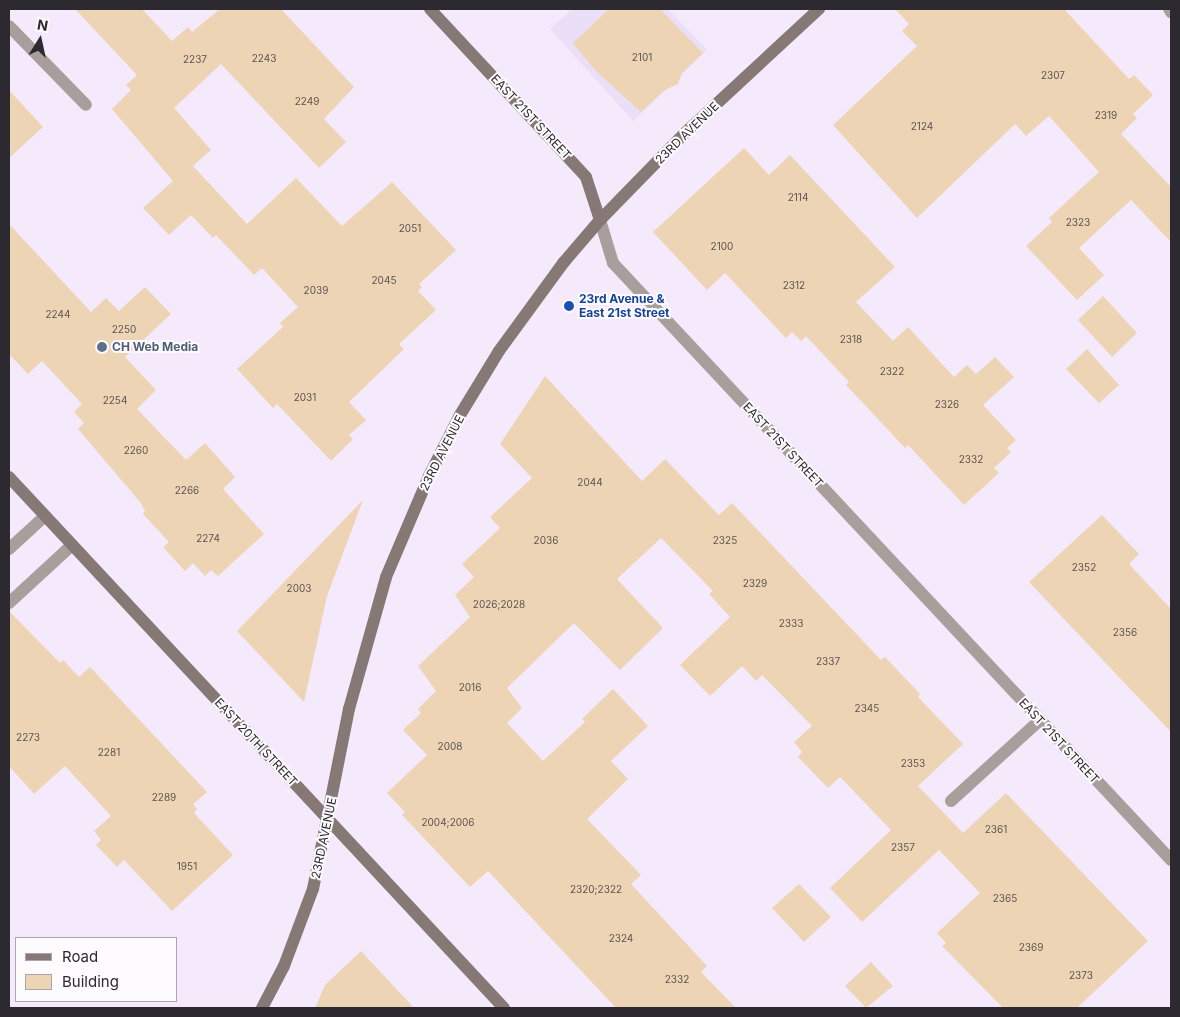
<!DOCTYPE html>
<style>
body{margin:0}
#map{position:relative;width:1180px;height:1017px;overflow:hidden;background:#f4eafc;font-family:Inter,sans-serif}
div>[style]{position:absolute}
.built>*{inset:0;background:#ebdef7}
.building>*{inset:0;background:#edd4b5}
.lane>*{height:12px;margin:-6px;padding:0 6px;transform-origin:6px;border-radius:6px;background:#a89f9c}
.street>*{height:12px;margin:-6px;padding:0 6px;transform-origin:6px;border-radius:6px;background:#a89f9c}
.secondary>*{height:12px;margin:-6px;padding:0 6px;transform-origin:6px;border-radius:6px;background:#867975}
.dots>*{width:14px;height:14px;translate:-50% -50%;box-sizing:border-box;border:2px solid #fdfbfe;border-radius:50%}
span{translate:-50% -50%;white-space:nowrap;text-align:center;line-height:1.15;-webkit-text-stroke:4px #fdfbfe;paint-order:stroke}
.number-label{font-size:10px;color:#5d5451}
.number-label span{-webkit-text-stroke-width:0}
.street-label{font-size:12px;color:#2d2930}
.transit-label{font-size:12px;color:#164399;font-weight:700}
.left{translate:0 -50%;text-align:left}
.service-label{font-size:12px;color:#4e5e75;font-weight:700}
.frame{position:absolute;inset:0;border:10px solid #2d2930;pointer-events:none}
.legend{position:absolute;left:15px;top:937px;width:162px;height:65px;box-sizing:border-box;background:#fdfbfe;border:1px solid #aaa7ac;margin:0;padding:6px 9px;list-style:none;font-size:15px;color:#2d2930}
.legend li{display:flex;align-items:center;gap:10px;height:25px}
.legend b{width:25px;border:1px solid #aaa7ac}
.north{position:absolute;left:15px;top:15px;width:50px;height:50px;-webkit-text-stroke:4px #fdfbfe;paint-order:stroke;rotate:10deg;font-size:14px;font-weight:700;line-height:20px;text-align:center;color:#2d2930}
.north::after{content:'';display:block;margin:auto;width:18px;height:22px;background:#2d2930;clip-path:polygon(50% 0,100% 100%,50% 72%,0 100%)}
</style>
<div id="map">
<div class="built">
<div style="clip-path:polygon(572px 9px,668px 9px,707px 50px,633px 121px,550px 29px)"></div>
</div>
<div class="building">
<div style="clip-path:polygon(75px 9px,142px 9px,172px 41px,188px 27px,192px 32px,220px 9px,281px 9px,354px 87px,324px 119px,346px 142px,319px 168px,221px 64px,174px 108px,211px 150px,193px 166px,247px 224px,296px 178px,342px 226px,392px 182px,456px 250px,419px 284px,422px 287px,418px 291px,436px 310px,399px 344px,404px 349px,349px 402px,366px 420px,349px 435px,353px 439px,331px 461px,277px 404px,273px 408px,237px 369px,283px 327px,280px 323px,298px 307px,262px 268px,254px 275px,216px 235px,213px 238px,191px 215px,169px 235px,143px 208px,173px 181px,112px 109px,131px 90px,126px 85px,137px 75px)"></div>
<div style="clip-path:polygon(609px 9px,660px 9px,703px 53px,682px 73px,678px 84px,665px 90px,641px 112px,598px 73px,573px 43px)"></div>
<div style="clip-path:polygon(895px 9px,1064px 9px,1129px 79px,1134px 75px,1153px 95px,1133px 114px,1137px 118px,1121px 134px,1171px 187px,1171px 242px,1131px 200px,1079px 248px,1104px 275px,1077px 300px,1026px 246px,1052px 222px,1049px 218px,1099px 172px,1049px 116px,1026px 136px,1015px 124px,917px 218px,833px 125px,917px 46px,902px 31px,909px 24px)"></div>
<div style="clip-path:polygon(9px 90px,43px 127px,9px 158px)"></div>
<div style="clip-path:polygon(744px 148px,769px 175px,790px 155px,895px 267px,856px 302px,893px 341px,908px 327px,954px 377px,967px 365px,976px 374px,995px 357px,1014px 377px,983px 405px,1016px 440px,1007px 448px,1011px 452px,994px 468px,999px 473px,964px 505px,908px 445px,905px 448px,846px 385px,849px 382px,806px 336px,801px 341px,792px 332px,786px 338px,725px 273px,707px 290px,653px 232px)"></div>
<div style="clip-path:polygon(9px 224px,91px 312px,106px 298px,119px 311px,145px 287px,171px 314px,125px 357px,156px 390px,137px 409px,186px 460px,205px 443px,235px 477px,223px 489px,264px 534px,218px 576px,211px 570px,205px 576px,193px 563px,185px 571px,163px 547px,169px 542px,143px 514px,145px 511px,141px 503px,78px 429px,84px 423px,74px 412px,82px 404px,42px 361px,28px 374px,9px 354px)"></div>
<div style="clip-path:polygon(1103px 296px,1137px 333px,1112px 357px,1078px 320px)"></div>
<div style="clip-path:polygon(1087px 349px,1119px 385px,1099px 403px,1066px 369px)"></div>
<div style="clip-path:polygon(545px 376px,642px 481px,665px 459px,719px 515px,732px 503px,881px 660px,885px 657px,920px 694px,918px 697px,963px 744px,918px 786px,963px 833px,1006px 793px,1148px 941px,1077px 1008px,1003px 1008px,942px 946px,946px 943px,937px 933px,980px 893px,939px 850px,862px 922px,830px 888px,891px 830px,840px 777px,828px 788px,798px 757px,802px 752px,794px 742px,812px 726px,762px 675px,756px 681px,742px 666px,710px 696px,680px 665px,730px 617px,709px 594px,713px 591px,661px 538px,617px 579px,663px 628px,620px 670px,574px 623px,507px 688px,522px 708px,507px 723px,543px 761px,585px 722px,582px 719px,613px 689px,648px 726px,611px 761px,628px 779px,587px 819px,641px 875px,631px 884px,707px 966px,701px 972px,736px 1008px,616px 1008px,488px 871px,470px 887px,402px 815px,405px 812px,387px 793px,427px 755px,403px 730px,421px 713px,418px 709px,436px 691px,418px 666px,470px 617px,455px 595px,474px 577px,462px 564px,500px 528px,490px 517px,532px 478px,500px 444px)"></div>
<div style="clip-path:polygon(363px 500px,327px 596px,304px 702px,237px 631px)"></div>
<div style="clip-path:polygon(1102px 515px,1139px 554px,1129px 564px,1171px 609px,1171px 732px,1029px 582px)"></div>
<div style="clip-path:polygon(9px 611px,60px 663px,63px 660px,79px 677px,90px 667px,207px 792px,193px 804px,197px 809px,194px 813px,233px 855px,172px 911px,124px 860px,117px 867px,96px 845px,101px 840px,94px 831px,111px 816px,65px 766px,34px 794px,9px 766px)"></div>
<div style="clip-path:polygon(799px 884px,831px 917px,804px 942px,772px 908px)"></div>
<div style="clip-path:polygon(361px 951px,414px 1008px,315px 1008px,325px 985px)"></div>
<div style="clip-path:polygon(871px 962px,893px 986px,866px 1008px,845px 986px)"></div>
</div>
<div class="lane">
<div style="left:9px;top:26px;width:110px;rotate:45.7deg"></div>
<div style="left:9px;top:549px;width:49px;rotate:-42.5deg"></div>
<div style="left:9px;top:603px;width:86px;rotate:-42.6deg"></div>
<div style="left:951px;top:801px;width:120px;rotate:-42.3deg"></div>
</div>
<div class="street">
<div style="left:1169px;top:9px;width:4px;rotate:56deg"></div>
<div style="left:600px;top:220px;width:45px;rotate:73.2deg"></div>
<div style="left:613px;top:263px;width:817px;rotate:46.93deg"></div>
</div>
<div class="secondary">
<div style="left:430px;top:9px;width:229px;rotate:47.1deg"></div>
<div style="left:586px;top:177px;width:45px;rotate:72deg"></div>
<div style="left:9px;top:477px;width:726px;rotate:47.01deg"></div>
<div style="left:262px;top:1008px;width:47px;rotate:-62.4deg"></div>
<div style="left:284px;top:966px;width:82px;rotate:-69.4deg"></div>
<div style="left:313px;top:889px;width:184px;rotate:-78.7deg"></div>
<div style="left:349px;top:709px;width:137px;rotate:-74.3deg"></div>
<div style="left:386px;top:577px;width:110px;rotate:-66.9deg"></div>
<div style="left:429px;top:476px;width:68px;rotate:-63.1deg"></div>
<div style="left:460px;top:415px;width:75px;rotate:-58.6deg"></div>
<div style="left:499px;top:351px;width:110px;rotate:-53.9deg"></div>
<div style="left:564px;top:262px;width:55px;rotate:-49.4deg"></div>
<div style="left:600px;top:220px;width:122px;rotate:-45.7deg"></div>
<div style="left:685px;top:133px;width:183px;rotate:-42.8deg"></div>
</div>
<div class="dots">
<div style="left:569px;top:306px;background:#1a4fb4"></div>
<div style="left:102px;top:347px;background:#5c6f8a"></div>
</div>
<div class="number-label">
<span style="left:642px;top:58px">2101</span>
<span style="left:264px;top:59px">2243</span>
<span style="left:195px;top:60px">2237</span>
<span style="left:1053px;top:76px">2307</span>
<span style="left:307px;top:102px">2249</span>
<span style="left:1106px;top:116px">2319</span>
<span style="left:922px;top:127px">2124</span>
<span style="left:798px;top:198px">2114</span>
<span style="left:1078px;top:223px">2323</span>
<span style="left:410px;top:229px">2051</span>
<span style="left:722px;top:247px">2100</span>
<span style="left:384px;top:281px">2045</span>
<span style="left:794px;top:286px">2312</span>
<span style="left:316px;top:291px">2039</span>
<span style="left:58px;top:315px">2244</span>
<span style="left:124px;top:330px">2250</span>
<span style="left:851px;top:340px">2318</span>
<span style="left:892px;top:372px">2322</span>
<span style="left:305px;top:398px">2031</span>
<span style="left:115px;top:401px">2254</span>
<span style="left:947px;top:405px">2326</span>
<span style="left:136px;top:451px">2260</span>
<span style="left:971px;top:460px">2332</span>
<span style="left:590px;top:483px">2044</span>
<span style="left:187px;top:491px">2266</span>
<span style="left:208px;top:539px">2274</span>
<span style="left:546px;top:541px">2036</span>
<span style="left:725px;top:541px">2325</span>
<span style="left:1084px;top:568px">2352</span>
<span style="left:755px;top:584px">2329</span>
<span style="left:299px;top:589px">2003</span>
<span style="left:499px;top:605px">2026;2028</span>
<span style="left:791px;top:624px">2333</span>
<span style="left:1125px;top:633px">2356</span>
<span style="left:828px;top:662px">2337</span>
<span style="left:470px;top:688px">2016</span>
<span style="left:867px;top:709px">2345</span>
<span style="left:28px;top:738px">2273</span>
<span style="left:450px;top:747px">2008</span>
<span style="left:109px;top:753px">2281</span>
<span style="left:913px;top:764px">2353</span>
<span style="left:164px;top:798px">2289</span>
<span style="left:448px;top:823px">2004;2006</span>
<span style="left:996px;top:830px">2361</span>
<span style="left:903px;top:848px">2357</span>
<span style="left:187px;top:867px">1951</span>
<span style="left:596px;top:890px">2320;2322</span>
<span style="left:1005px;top:899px">2365</span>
<span style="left:621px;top:939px">2324</span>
<span style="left:1031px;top:948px">2369</span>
<span style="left:1081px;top:976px">2373</span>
<span style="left:677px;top:980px">2332</span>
</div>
<div class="street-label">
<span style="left:531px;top:117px;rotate:47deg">EAST 21ST STREET</span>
<span style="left:687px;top:133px;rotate:-44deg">23RD AVENUE</span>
<span style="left:783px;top:445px;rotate:47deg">EAST 21ST STREET</span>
<span style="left:442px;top:453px;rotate:-63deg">23RD AVENUE</span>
<span style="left:1059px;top:741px;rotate:47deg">EAST 21ST STREET</span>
<span style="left:256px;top:742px;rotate:47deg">EAST 20TH STREET</span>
<span style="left:324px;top:838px;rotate:-78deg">23RD AVENUE</span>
</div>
<div class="transit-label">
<span class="left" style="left:579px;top:306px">23rd Avenue &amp;<br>East 21st Street</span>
</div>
<div class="service-label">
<span class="left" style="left:112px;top:347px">CH Web Media</span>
</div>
<div class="frame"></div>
<ul class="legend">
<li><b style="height:6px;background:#867975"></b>Road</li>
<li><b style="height:14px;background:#edd4b5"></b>Building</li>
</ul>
<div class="north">N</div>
</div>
